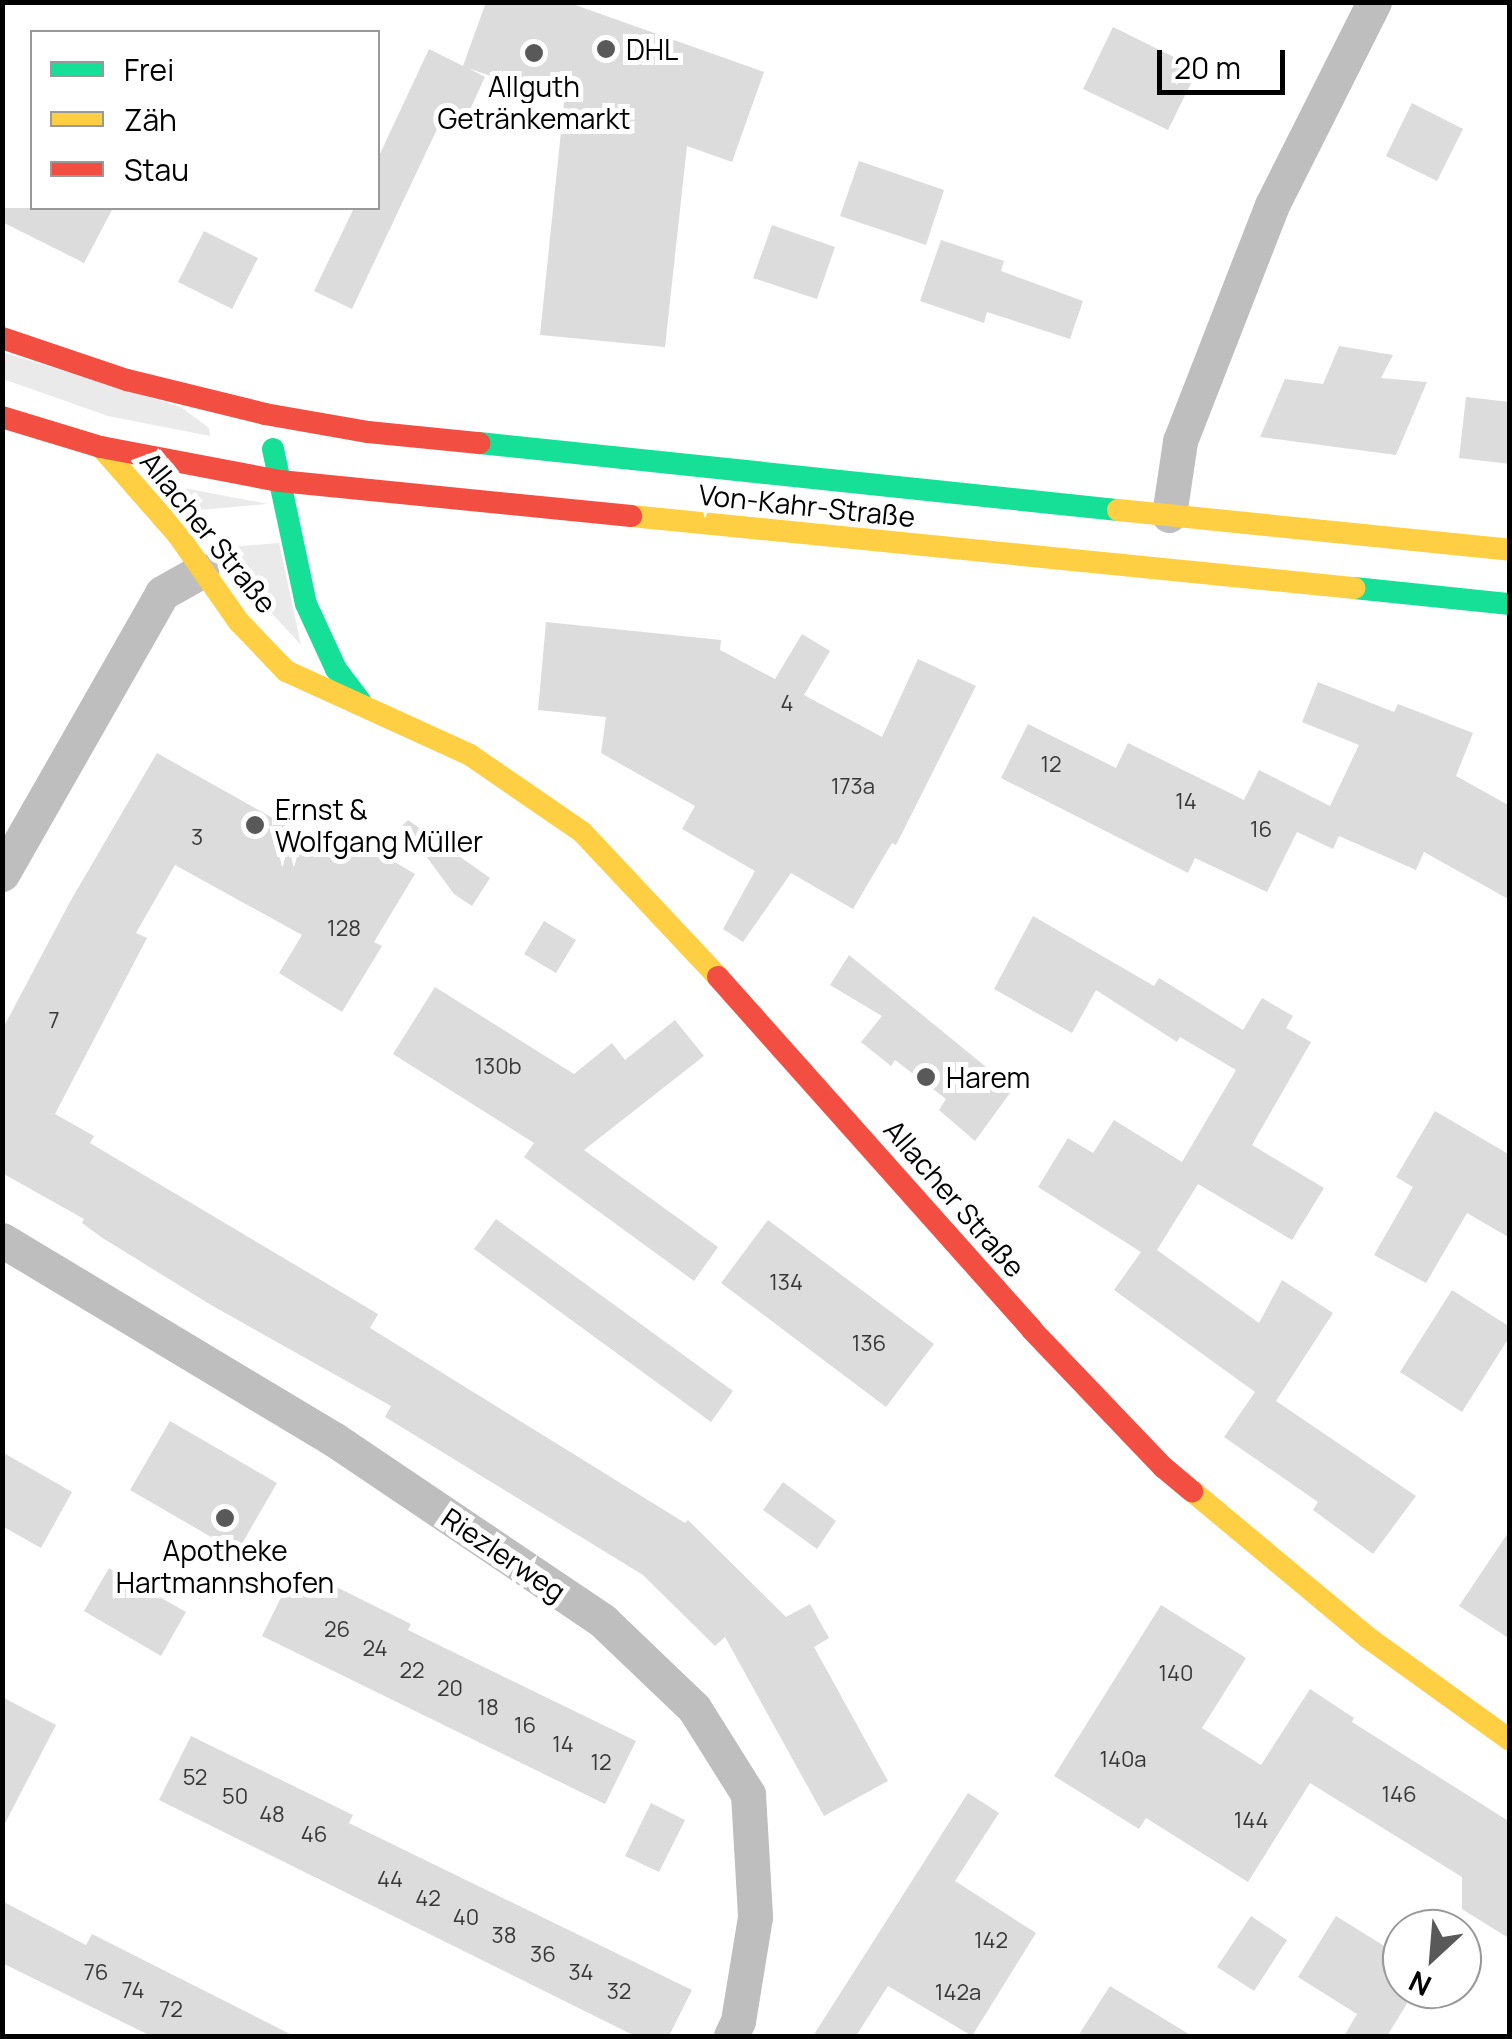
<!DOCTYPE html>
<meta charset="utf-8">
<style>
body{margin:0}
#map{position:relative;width:1512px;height:2039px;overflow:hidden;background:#fff;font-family:Manrope,sans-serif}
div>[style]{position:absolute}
.green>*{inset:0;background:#eaeaea}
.building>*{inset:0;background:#dcdcdc}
.street>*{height:35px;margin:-17.5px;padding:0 17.5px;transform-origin:17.5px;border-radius:17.5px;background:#bebebe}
.fast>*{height:22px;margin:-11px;padding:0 11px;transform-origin:11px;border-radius:11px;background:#16e098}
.slow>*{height:22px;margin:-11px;padding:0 11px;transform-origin:11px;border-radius:11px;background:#ffcf43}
.jam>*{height:22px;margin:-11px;padding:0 11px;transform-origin:11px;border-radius:11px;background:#f24e42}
.dots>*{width:28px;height:28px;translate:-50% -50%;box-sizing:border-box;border:5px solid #fff;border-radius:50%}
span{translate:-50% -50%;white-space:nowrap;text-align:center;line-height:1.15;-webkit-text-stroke:10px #fff;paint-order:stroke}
.number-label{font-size:22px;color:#373737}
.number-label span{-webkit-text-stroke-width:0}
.poi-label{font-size:28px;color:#000}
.left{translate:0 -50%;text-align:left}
.street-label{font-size:28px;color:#000}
.frame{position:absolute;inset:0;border:5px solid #000;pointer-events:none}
.legend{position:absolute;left:30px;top:30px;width:350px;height:180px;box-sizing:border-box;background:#fff;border:2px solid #999;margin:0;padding:12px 18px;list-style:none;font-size:30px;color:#000}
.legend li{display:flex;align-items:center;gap:20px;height:50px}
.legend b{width:50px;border:2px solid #999}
.north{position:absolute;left:1382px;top:1909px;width:100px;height:100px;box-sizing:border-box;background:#fff;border:2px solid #999;border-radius:50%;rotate:206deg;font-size:28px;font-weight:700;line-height:40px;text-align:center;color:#000}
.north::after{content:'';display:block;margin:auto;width:35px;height:45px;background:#595959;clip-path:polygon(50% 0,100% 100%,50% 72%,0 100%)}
.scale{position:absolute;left:1157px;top:50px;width:128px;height:45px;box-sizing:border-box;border:5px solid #000;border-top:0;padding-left:12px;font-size:30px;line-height:35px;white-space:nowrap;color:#000;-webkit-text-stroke:8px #fff;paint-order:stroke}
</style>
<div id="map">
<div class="green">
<div style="clip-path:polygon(2px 352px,181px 407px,209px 428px,210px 436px,108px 416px,3px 379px)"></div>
<div style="clip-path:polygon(184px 488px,268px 504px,200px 510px)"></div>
<div style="clip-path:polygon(279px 543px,301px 645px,264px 605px,227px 547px)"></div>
</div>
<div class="building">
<div style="clip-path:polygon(486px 2px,567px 2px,764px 72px,732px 162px,687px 146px,665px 347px,540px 335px,564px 102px,468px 68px,485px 77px,460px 131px,440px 123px,352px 309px,314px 291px,354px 208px,378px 208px,378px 158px,429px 49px,463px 66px)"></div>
<div style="clip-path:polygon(1113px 27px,1198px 69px,1168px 130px,1083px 89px)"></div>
<div style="clip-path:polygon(1412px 103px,1463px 129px,1437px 181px,1386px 156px)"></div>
<div style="clip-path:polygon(859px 161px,944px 190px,926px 245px,840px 216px)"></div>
<div style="clip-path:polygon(2px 208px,113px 208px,84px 263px,2px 222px)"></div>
<div style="clip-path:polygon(772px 225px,835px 247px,817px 299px,753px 278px)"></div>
<div style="clip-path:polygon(204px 231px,258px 258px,232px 309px,178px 282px)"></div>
<div style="clip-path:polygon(941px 240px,1004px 261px,1001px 271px,1083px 301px,1070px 339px,987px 312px,984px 323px,920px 301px)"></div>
<div style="clip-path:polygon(1339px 346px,1393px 355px,1381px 378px,1427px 382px,1396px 455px,1260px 437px,1285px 379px,1323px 384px)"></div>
<div style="clip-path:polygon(1466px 397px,1510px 402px,1510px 464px,1459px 458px)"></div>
<div style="clip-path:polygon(546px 622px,721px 640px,720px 650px,775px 679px,802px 634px,830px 651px,804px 695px,882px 737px,918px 659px,976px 686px,896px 845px,892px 843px,853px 909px,791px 873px,743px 942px,723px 929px,755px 871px,682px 829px,695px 806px,601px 753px,606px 717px,538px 710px)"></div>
<div style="clip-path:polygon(1318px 682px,1394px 712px,1398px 704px,1473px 733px,1456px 776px,1510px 806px,1510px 900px,1424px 852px,1416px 870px,1339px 836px,1333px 849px,1297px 832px,1267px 892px,1195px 858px,1188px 873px,1001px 778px,1028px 724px,1116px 768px,1128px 743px,1244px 800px,1259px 770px,1330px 806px,1359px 745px,1302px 722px)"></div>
<div style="clip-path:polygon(157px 753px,335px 853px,347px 834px,415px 874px,374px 942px,382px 946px,342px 1012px,279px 973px,302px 935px,175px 865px,136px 933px,147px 938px,55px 1114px,94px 1136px,90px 1143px,378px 1314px,370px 1328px,685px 1523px,688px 1520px,786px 1617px,810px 1604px,829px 1638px,814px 1647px,888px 1781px,824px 1816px,725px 1637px,715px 1646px,643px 1575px,385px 1417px,391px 1406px,211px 1305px,101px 1237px,82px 1223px,84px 1219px,2px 1173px,2px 1030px,71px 900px)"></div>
<div style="clip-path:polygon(408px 820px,490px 878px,472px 906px,454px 894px,403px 825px)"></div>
<div style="clip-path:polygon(1033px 916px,1154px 986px,1159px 978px,1243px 1030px,1262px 998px,1293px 1016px,1286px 1028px,1311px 1042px,1252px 1145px,1324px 1188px,1292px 1240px,1198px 1184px,1157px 1250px,1259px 1323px,1282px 1280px,1333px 1313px,1276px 1401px,1416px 1496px,1373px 1554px,1313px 1510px,1318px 1502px,1224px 1437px,1255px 1392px,1114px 1290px,1141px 1252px,1038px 1187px,1068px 1138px,1093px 1153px,1114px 1120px,1182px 1162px,1236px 1070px,1180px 1037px,1177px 1042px,1096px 990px,1072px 1033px,994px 989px)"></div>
<div style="clip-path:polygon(544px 921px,576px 940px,556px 973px,524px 954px)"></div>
<div style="clip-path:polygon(849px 955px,1013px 1089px,975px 1141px,939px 1110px,946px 1099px,895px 1060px,891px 1066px,861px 1042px,882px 1016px,830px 985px)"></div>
<div style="clip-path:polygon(435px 987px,574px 1074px,612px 1043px,625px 1060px,675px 1020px,704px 1056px,584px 1150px,718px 1247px,694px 1281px,524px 1157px,534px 1143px,393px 1054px)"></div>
<div style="clip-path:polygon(1435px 1111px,1510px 1155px,1510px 1238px,1467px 1213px,1426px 1283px,1374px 1255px,1413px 1187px,1396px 1177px)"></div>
<div style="clip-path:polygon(496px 1219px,733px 1391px,711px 1422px,474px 1249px)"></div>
<div style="clip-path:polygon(768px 1220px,934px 1344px,886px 1407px,721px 1283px)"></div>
<div style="clip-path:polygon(1452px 1290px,1510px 1327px,1510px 1336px,1462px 1412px,1400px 1372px)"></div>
<div style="clip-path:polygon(170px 1421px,277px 1483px,237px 1552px,130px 1490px)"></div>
<div style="clip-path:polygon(2px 1452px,72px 1492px,41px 1548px,2px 1526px)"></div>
<div style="clip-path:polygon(783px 1482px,836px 1521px,817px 1549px,763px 1510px)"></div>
<div style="clip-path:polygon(1510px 1530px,1510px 1639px,1459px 1606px)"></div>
<div style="clip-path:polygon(296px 1567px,411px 1624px,408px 1630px,636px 1741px,605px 1804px,262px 1636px)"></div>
<div style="clip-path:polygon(109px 1568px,186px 1612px,161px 1656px,84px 1611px)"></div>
<div style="clip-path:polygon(1161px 1605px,1246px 1658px,1202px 1728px,1261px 1765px,1310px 1689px,1354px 1718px,1352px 1722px,1510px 1822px,1510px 1939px,1462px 1909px,1462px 1877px,1310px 1783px,1248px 1882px,1146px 1818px,1139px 1829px,1054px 1776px)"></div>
<div style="clip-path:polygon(2px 1697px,56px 1725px,2px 1829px)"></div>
<div style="clip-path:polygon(191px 1736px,353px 1815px,349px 1823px,692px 1990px,669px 2036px,635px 2036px,159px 1800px)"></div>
<div style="clip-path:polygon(968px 1793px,999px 1813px,955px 1881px,1036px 1933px,972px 2036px,888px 1986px,856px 2036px,813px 2036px)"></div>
<div style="clip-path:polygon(651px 1803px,685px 1820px,659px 1872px,625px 1856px)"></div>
<div style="clip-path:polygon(2px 1901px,86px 1945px,92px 1934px,294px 2036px,151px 2036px,2px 1963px)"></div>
<div style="clip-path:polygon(1251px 1916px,1287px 1940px,1254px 1991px,1217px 1967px)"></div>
<div style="clip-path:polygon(1336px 1916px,1402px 1957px,1402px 1989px,1416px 1989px,1387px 2036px,1344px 2036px,1357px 2014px,1298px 1977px)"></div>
<div style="clip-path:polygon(1110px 1986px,1192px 2036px,1078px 2036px)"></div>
</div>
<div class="street">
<div style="left:1169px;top:515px;width:75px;rotate:-81.5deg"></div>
<div style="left:1180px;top:441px;width:253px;rotate:-68.7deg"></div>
<div style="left:1272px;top:205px;width:227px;rotate:-63.3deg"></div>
<div style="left:2px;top:874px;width:323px;rotate:-60.3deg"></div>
<div style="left:162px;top:593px;width:45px;rotate:-29.4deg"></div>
<div style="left:2px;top:1240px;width:388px;rotate:31deg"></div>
<div style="left:335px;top:1440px;width:323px;rotate:34deg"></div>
<div style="left:603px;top:1621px;width:126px;rotate:43.7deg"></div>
<div style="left:694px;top:1708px;width:102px;rotate:57.9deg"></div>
<div style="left:748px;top:1794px;width:123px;rotate:86.7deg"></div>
<div style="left:755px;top:1917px;width:105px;rotate:99.3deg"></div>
<div style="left:738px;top:2021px;width:17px;rotate:115deg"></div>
</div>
<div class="fast">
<div style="left:479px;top:443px;width:643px;rotate:5.99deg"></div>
<div style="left:273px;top:449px;width:158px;rotate:78deg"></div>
<div style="left:306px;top:604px;width:72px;rotate:65.2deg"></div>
<div style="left:336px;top:669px;width:40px;rotate:53deg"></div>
<div style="left:1354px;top:588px;width:157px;rotate:5.9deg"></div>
</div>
<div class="slow">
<div style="left:101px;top:447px;width:117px;rotate:48.8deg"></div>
<div style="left:178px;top:535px;width:106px;rotate:55deg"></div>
<div style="left:239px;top:622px;width:68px;rotate:46.2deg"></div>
<div style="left:286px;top:671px;width:202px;rotate:24.5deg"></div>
<div style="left:470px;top:755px;width:136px;rotate:34.5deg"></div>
<div style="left:582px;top:832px;width:199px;rotate:46.8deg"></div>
<div style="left:1118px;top:510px;width:394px;rotate:5.8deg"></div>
<div style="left:631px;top:516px;width:727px;rotate:5.69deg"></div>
<div style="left:1192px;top:1491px;width:228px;rotate:39.8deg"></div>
<div style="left:1367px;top:1637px;width:176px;rotate:35.8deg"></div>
</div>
<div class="jam">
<div style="left:2px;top:338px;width:132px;rotate:18.6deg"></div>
<div style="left:127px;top:380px;width:142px;rotate:13.8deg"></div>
<div style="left:265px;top:414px;width:105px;rotate:9.9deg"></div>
<div style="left:368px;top:432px;width:112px;rotate:5.7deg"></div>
<div style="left:2px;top:417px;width:103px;rotate:16.9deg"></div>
<div style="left:101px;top:447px;width:182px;rotate:10.8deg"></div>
<div style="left:280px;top:481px;width:353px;rotate:5.7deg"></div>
<div style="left:718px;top:977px;width:472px;rotate:48.3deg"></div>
<div style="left:1032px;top:1330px;width:190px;rotate:46.3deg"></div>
<div style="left:1163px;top:1467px;width:38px;rotate:40deg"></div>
</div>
<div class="dots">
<div style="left:606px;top:49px;background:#595959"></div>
<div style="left:534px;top:53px;background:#595959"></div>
<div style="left:255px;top:825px;background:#595959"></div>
<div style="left:926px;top:1077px;background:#595959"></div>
<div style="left:225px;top:1518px;background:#595959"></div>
</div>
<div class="number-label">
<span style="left:787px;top:704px">4</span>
<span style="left:1051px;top:765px">12</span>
<span style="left:853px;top:787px">173a</span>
<span style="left:1186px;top:802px">14</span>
<span style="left:1261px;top:830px">16</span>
<span style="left:197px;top:838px">3</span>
<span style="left:344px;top:929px">128</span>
<span style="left:54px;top:1021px">7</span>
<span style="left:498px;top:1067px">130b</span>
<span style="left:786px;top:1283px">134</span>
<span style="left:869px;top:1344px">136</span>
<span style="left:337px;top:1630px">26</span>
<span style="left:375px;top:1649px">24</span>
<span style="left:412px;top:1671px">22</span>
<span style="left:1176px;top:1674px">140</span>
<span style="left:450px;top:1689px">20</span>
<span style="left:488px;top:1708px">18</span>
<span style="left:525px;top:1726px">16</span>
<span style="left:563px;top:1745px">14</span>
<span style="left:1123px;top:1760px">140a</span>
<span style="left:601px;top:1763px">12</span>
<span style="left:195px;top:1778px">52</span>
<span style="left:1399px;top:1795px">146</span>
<span style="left:235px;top:1797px">50</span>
<span style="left:272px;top:1815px">48</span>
<span style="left:1251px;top:1821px">144</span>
<span style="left:314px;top:1835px">46</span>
<span style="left:390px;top:1880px">44</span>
<span style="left:428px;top:1899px">42</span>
<span style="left:466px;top:1918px">40</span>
<span style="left:504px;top:1936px">38</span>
<span style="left:991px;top:1941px">142</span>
<span style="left:543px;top:1955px">36</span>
<span style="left:96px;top:1973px">76</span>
<span style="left:581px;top:1973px">34</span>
<span style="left:133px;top:1991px">74</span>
<span style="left:619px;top:1992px">32</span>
<span style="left:958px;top:1993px">142a</span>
<span style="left:171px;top:2010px">72</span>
</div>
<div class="poi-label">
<span class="left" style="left:626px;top:49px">DHL</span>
<span style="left:534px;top:102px">Allguth<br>Getränkemarkt</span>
<span class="left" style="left:275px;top:825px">Ernst &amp;<br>Wolfgang Müller</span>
<span class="left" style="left:946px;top:1077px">Harem</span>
<span style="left:225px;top:1566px">Apotheke<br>Hartmannshofen</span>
</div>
<div class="street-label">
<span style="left:807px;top:505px;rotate:6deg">Von-Kahr-Straße</span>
<span style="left:209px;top:532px;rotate:51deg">Allacher Straße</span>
<span style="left:955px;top:1198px;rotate:49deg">Allacher Straße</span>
<span style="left:504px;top:1554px;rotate:34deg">Riezlerweg</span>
</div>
<div class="frame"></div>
<ul class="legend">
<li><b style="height:12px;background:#16e098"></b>Frei</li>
<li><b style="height:12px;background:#ffcf43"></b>Zäh</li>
<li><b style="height:12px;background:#f24e42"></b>Stau</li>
</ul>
<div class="north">N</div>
<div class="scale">20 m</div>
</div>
